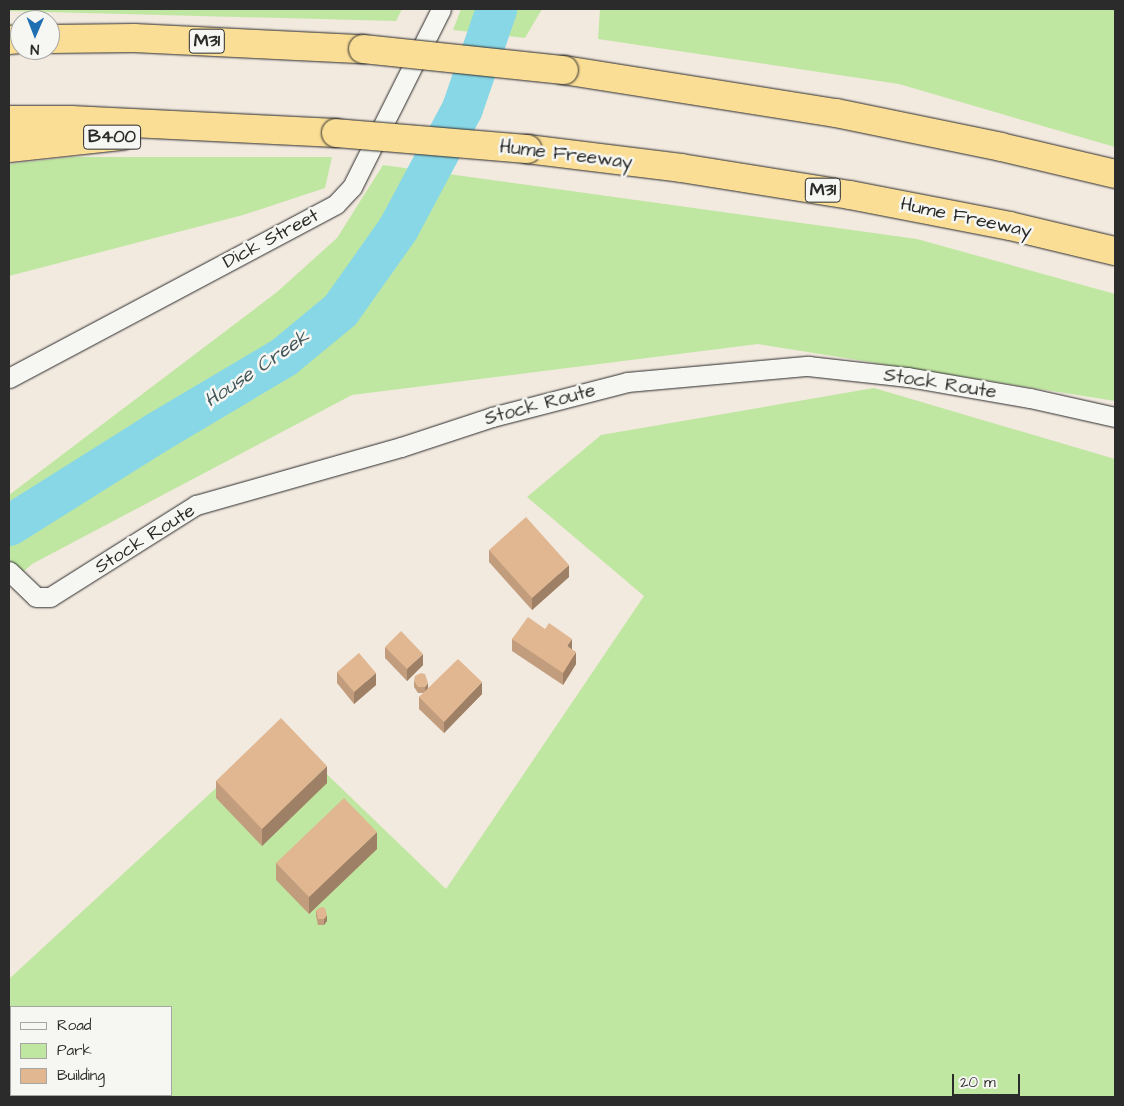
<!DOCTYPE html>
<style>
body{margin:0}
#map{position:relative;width:1124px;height:1106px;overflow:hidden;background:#f2e9df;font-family:"Architects Daughter",sans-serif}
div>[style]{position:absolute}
.green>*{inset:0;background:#c0e7a2}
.river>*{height:41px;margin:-20.5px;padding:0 20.5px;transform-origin:20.5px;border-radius:20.5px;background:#88d7e6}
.roads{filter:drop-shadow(0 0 1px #2b2b2b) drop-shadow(0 0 1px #2b2b2b)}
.street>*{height:19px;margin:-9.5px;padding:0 9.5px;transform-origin:9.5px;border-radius:9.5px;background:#f6f6f2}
.highway>*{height:28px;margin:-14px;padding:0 14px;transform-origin:14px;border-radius:14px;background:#fbde96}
.bridges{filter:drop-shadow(0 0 1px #2b2b2b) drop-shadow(0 0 1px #2b2b2b)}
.highway-bridge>*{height:28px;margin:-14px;padding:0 14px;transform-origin:14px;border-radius:14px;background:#fbde96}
.wall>*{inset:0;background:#c19d7d}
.shaded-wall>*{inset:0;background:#9d8066}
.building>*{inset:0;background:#e0b791}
span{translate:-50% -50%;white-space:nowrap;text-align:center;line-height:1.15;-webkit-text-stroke:5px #f6f6f2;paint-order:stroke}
.shield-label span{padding:1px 4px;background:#f6f6f2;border:1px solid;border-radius:4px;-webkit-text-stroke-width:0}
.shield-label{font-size:18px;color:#2b2b2b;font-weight:700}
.street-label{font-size:19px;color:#2b2b2b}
.water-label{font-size:20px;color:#42565a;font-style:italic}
.frame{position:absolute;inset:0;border:10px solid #2b2b2b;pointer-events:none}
.legend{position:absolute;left:10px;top:1006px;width:162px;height:90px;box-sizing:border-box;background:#f6f6f2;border:1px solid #a5a5a2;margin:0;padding:6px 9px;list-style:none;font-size:15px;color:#2b2b2b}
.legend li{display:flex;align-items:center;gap:10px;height:25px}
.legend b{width:25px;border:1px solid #a5a5a2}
.north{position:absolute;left:10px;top:10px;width:50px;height:50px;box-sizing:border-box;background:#f6f6f2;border:1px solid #a5a5a2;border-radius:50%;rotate:181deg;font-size:14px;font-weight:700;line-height:20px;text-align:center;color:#2b2b2b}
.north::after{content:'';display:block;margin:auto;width:18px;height:22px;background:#1f6fb2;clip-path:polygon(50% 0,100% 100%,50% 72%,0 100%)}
.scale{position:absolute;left:952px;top:1074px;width:68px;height:22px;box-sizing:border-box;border:2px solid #2b2b2b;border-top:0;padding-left:6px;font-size:15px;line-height:18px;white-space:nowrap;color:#2b2b2b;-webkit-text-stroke:4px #f6f6f2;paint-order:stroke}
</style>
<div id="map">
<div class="green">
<div style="clip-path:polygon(9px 9px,402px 9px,396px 21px,9px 11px)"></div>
<div style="clip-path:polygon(461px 9px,542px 9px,525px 38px,453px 30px)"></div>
<div style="clip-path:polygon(600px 9px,1115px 9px,1115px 147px,899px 84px,598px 39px)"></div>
<div style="clip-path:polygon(73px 157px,332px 157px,325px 188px,243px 215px,9px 276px,9px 164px)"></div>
<div style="clip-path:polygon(383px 165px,917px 239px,1115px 294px,1115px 401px,758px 344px,352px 395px,32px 564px,9px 584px,9px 495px,277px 292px,337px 238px)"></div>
<div style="clip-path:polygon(874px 388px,1115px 459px,1115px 1097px,19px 1097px,17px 1095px,171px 1095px,171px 1007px,11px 1007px,11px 1089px,9px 1087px,9px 979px,280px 729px,446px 889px,644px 596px,527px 497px,601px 435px)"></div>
</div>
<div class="river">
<div style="left:9px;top:525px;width:173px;rotate:-32.2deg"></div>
<div style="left:155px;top:433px;width:149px;rotate:-30.7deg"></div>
<div style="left:283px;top:357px;width:74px;rotate:-39.5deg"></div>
<div style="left:340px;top:310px;width:100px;rotate:-54.7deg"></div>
<div style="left:398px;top:228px;width:136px;rotate:-61.9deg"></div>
<div style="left:462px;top:108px;width:105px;rotate:-71deg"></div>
</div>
<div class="roads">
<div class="street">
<div style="left:9px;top:378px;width:370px;rotate:-28deg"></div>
<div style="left:336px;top:204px;width:23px;rotate:-47deg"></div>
<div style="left:352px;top:187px;width:199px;rotate:-63.4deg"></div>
<div style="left:9px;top:571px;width:37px;rotate:44deg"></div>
<div style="left:36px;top:597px;width:14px"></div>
<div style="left:50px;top:597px;width:173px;rotate:-32.2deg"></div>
<div style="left:196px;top:505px;width:213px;rotate:-15.8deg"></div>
<div style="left:401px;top:447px;width:96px;rotate:-18.2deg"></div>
<div style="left:492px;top:417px;width:139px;rotate:-14.5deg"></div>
<div style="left:627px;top:382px;width:182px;rotate:-5.1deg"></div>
<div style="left:808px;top:366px;width:101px;rotate:6.3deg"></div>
<div style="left:908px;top:377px;width:124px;rotate:9.8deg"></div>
<div style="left:1030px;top:398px;width:87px;rotate:12.6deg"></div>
</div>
<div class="highway">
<div style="left:50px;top:39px;width:84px;rotate:-0.7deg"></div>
<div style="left:134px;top:38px;width:229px;rotate:2.8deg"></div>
<div style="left:9px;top:40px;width:11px;rotate:-5deg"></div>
<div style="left:564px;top:70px;width:275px;rotate:9deg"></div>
<div style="left:836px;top:113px;width:168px;rotate:11.6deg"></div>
<div style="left:1001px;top:147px;width:117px;rotate:13.3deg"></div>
<div style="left:9px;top:120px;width:62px"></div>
<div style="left:71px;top:120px;width:265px;rotate:2.8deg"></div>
<div style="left:9px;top:148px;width:114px;rotate:-6.1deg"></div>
<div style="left:527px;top:149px;width:155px;rotate:7deg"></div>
<div style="left:681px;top:168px;width:171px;rotate:9.1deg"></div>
<div style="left:850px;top:195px;width:163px;rotate:11deg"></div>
<div style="left:1010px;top:226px;width:108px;rotate:13.4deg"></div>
</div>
</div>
<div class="bridges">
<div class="highway-bridge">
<div style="left:363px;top:49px;width:202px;rotate:6deg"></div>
<div style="left:336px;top:133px;width:192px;rotate:4.8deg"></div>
</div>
</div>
<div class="wall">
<div style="clip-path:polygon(489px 550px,569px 577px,532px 610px,489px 562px)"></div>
<div style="clip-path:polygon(512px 639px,572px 649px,576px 664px,563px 685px,512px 651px)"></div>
<div style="clip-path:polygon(385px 647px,423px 665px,407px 681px,385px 658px)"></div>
<div style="clip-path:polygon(337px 672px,376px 685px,354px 704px,337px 683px)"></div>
<div style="clip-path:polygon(414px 681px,428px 688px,482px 694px,444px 733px,419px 709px,419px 697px,424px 693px,418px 693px,414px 687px)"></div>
<div style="clip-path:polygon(216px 781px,327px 783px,262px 846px,216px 798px)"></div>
<div style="clip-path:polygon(377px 849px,309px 914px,276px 880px,276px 863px)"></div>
<div style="clip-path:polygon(316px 910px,327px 921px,324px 925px,318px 925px,316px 916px)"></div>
</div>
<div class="shaded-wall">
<div style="clip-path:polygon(569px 565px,569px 577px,532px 610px,532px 598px)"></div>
<div style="clip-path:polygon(572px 639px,572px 650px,567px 646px)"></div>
<div style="clip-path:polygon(576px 652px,576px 664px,563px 685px,563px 673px)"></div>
<div style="clip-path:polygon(423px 654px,423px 665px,407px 681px,407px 669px)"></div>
<div style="clip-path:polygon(376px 673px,376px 685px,354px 704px,354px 692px)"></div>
<div style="clip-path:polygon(482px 682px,482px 694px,444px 733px,444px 722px)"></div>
<div style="clip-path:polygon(428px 683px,428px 689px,425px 693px,425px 687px)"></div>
<div style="clip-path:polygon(327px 766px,327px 783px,262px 846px,262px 829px)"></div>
<div style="clip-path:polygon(377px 832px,377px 849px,309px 914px,309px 897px)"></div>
<div style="clip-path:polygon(327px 915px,327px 921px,324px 925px,324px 919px)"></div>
</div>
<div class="building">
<div style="clip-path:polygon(526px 517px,569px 565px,532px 598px,489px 550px)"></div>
<div style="clip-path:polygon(528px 617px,545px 629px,549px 623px,572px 639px,567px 646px,576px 652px,563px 673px,512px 639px)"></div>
<div style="clip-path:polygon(401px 631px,423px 654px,407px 669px,385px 647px)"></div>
<div style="clip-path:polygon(359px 653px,376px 673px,354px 692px,337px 672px)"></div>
<div style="clip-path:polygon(458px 659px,482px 682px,444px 722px,419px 697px)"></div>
<div style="clip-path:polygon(421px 673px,425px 674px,428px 683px,425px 687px,418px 687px,414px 681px,415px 676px)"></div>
<div style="clip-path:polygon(281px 718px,327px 766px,262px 829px,216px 781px)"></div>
<div style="clip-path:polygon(344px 798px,377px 832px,309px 897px,276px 863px)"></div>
<div style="clip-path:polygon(321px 907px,325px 908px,327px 915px,324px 919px,318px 919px,316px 910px)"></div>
</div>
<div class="shield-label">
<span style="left:207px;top:41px">M31</span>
<span style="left:112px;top:137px">B400</span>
<span style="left:823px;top:190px">M31</span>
</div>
<div class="street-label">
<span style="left:566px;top:155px;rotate:7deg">Hume Freeway</span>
<span style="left:966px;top:218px;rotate:12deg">Hume Freeway</span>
<span style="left:271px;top:239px;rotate:-28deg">Dick Street</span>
<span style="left:940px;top:384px;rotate:9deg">Stock Route</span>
<span style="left:540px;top:405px;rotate:-15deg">Stock Route</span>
<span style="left:145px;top:539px;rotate:-32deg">Stock Route</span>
</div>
<div class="water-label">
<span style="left:257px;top:369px;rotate:-34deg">House Creek</span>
</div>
<div class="frame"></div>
<ul class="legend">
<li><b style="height:6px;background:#f6f6f2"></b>Road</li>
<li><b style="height:14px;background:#c0e7a2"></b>Park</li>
<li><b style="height:14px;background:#e0b791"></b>Building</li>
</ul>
<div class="north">N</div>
<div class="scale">20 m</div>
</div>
